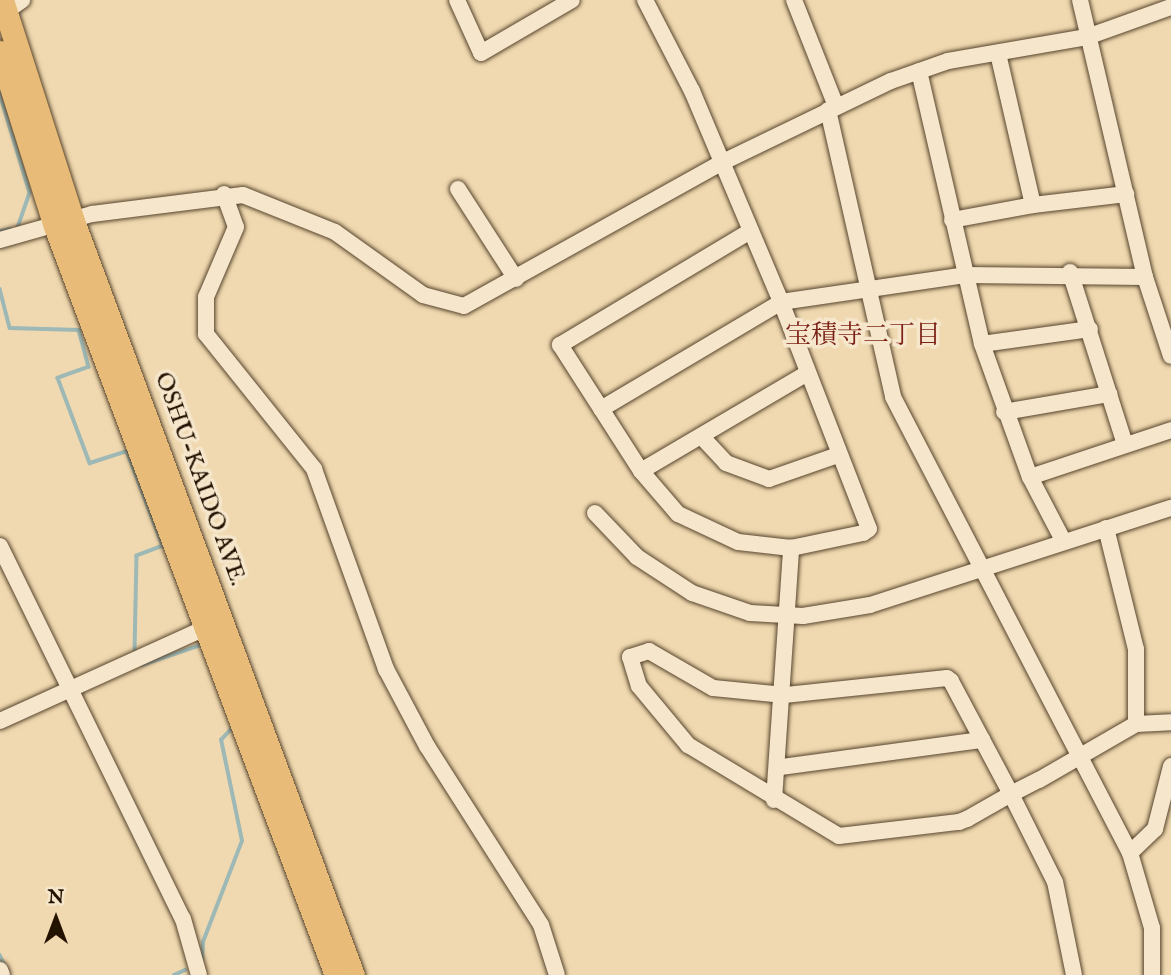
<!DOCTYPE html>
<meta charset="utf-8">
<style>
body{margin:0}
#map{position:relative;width:1171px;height:975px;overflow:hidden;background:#f0d9b0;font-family:"IM FELL English","Noto Serif JP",serif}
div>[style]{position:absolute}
.stream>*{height:3.5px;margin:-1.75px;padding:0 1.75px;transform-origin:1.75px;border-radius:1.75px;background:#9db8b5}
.roads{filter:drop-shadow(0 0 2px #57442c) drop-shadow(0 0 2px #57442c)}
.minor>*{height:16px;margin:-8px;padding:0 8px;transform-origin:8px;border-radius:8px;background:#f5e6cc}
.highway>*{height:23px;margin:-11.5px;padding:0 11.5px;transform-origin:11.5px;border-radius:11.5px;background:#e8bc78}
span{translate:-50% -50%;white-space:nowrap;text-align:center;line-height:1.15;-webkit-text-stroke:7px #f5e6cc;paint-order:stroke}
.street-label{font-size:24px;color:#241200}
.neighbourhood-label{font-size:26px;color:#7a1f14}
.north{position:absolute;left:21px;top:884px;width:70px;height:70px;-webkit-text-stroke:5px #f5e6cc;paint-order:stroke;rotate:0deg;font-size:19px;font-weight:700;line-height:28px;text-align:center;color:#241200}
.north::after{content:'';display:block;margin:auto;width:24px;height:32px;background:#241200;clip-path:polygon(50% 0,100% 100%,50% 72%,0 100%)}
</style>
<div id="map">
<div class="stream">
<div style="left:0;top:94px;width:103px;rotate:73.1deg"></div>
<div style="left:30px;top:193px;width:37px;rotate:109deg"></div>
<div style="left:0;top:231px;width:10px;rotate:-11deg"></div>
<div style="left:0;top:289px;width:40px;rotate:75.6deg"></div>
<div style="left:10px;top:328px;width:69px;rotate:1.7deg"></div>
<div style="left:79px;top:330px;width:38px;rotate:75deg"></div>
<div style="left:89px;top:367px;width:33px;rotate:160deg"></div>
<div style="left:58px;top:378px;width:91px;rotate:69.4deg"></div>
<div style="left:90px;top:463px;width:39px;rotate:-18deg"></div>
<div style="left:127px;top:451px;width:102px;rotate:69.2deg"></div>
<div style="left:163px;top:546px;width:28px;rotate:159deg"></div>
<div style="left:137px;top:556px;width:94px;rotate:91.2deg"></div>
<div style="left:142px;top:665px;width:62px;rotate:-18.7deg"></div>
<div style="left:0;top:955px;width:12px;rotate:66deg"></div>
<div style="left:202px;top:961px;width:19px;rotate:-87deg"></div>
<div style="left:203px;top:942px;width:108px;rotate:-68.9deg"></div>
<div style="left:242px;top:841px;width:103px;rotate:-101.7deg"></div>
<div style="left:221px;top:740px;width:18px;rotate:-47deg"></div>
<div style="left:174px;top:975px;width:12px;rotate:-24deg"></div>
</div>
<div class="roads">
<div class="minor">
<div style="left:457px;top:0;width:58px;rotate:65.6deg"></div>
<div style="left:481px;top:53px;width:105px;rotate:-30.2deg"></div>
<div style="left:645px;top:0;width:102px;rotate:62.7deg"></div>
<div style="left:692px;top:91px;width:229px;rotate:67.1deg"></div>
<div style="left:781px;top:302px;width:243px;rotate:68.8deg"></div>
<div style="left:869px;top:529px;width:7px;rotate:146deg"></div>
<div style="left:863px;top:533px;width:74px;rotate:168.2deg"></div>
<div style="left:791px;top:548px;width:53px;rotate:-173.5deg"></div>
<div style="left:738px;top:542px;width:66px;rotate:-155deg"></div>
<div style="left:678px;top:514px;width:57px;rotate:-130.7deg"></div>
<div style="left:641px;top:471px;width:150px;rotate:-122.7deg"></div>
<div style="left:560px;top:345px;width:220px;rotate:-30.9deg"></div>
<div style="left:794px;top:0;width:114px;rotate:68.4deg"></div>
<div style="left:1080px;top:0;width:285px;rotate:76.8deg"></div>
<div style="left:1145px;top:277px;width:83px;rotate:71.8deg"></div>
<div style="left:5px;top:12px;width:21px;rotate:-35deg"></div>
<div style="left:919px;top:71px;width:280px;rotate:77deg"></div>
<div style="left:982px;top:344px;width:141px;rotate:70.2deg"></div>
<div style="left:1030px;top:477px;width:149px;rotate:-18.4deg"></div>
<div style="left:828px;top:110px;width:294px;rotate:77.2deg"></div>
<div style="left:893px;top:397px;width:514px;rotate:62.54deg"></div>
<div style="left:458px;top:189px;width:107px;rotate:57.2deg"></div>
<div style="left:224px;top:194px;width:35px;rotate:70deg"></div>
<div style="left:236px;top:227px;width:76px;rotate:113.2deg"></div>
<div style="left:206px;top:297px;width:37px;rotate:90deg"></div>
<div style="left:206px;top:334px;width:173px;rotate:51.3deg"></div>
<div style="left:314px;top:469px;width:213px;rotate:70.2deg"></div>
<div style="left:386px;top:669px;width:87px;rotate:62deg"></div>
<div style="left:427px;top:746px;width:212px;rotate:57.5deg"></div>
<div style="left:541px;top:925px;width:52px;rotate:72.3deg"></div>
<div style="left:1033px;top:205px;width:94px;rotate:-6.7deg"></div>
<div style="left:952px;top:220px;width:82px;rotate:-10.5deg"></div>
<div style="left:1033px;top:205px;width:156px;rotate:-103deg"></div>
<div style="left:0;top:240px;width:96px;rotate:-15.8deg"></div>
<div style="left:92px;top:214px;width:152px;rotate:-7.2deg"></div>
<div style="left:243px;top:195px;width:99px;rotate:21.9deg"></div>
<div style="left:335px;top:232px;width:108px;rotate:35.6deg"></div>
<div style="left:423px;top:295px;width:42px;rotate:15deg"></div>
<div style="left:464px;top:306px;width:294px;rotate:-29.1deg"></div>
<div style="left:721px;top:163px;width:189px;rotate:-25.8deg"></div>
<div style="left:891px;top:81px;width:60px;rotate:-19.3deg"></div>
<div style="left:948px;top:61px;width:141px;rotate:-9.8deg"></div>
<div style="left:1087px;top:37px;width:89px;rotate:-19.7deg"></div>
<div style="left:1070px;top:272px;width:181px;rotate:72.3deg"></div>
<div style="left:982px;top:344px;width:109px;rotate:-7.9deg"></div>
<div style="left:601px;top:409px;width:209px;rotate:-30.7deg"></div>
<div style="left:781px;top:302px;width:186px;rotate:-8.3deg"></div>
<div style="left:965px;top:275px;width:180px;rotate:0.6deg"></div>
<div style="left:1004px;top:412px;width:107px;rotate:-9.7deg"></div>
<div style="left:701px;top:436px;width:37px;rotate:47deg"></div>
<div style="left:726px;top:463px;width:46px;rotate:20.4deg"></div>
<div style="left:769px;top:479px;width:73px;rotate:-19.2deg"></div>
<div style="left:641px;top:471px;width:191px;rotate:-30.5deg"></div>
<div style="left:1030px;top:477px;width:73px;rotate:62.4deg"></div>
<div style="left:595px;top:513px;width:61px;rotate:46.3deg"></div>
<div style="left:637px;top:557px;width:66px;rotate:33.2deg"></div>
<div style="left:692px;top:593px;width:61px;rotate:19deg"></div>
<div style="left:750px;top:613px;width:53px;rotate:3.2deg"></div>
<div style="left:803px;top:616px;width:68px;rotate:-9.3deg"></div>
<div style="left:870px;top:605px;width:316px;rotate:-17.9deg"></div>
<div style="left:1106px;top:528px;width:125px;rotate:76.1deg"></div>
<div style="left:1136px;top:649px;width:75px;rotate:90deg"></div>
<div style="left:0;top:546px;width:415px;rotate:63.9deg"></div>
<div style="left:183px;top:919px;width:58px;rotate:74.1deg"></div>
<div style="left:0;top:721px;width:230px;rotate:-24.4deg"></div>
<div style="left:781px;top:767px;width:203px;rotate:-7.7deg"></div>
<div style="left:774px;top:800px;width:253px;rotate:-86.1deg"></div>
<div style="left:0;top:970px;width:5px;rotate:68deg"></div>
<div style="left:1074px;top:975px;width:95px;rotate:-101.5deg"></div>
<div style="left:1055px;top:882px;width:98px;rotate:-116.6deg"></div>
<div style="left:1011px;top:794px;width:128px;rotate:-118deg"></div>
<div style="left:951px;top:681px;width:5px;rotate:-143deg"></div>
<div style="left:947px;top:678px;width:164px;rotate:174deg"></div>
<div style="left:784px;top:695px;width:71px;rotate:-174.4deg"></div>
<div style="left:713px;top:688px;width:74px;rotate:-150deg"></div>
<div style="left:649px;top:651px;width:20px;rotate:162deg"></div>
<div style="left:630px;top:657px;width:30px;rotate:73deg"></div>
<div style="left:639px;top:686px;width:77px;rotate:50.3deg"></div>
<div style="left:688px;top:745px;width:176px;rotate:31.1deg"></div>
<div style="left:839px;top:836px;width:121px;rotate:-6.7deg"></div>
<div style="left:959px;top:822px;width:9px;rotate:-21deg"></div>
<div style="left:967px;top:819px;width:51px;rotate:-29.6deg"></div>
<div style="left:1011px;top:794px;width:31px;rotate:-27deg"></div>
<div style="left:1039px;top:780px;width:112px;rotate:-30deg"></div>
<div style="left:1136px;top:724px;width:35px;rotate:-3deg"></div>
<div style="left:1152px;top:975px;width:47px;rotate:-90deg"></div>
<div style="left:1152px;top:928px;width:78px;rotate:-106.3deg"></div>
<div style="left:1130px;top:853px;width:35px;rotate:-44deg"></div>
<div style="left:1155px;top:829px;width:65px;rotate:-75.7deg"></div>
</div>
<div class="highway">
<div style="left:2px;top:0;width:232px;rotate:72.2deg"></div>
<div style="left:73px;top:221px;width:804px;rotate:69.63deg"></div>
<div style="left:0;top:52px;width:182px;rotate:72.5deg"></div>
<div style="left:55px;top:226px;width:800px;rotate:69.44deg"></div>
</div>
</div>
<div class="street-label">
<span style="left:200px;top:479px;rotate:70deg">OSHU-KAIDO AVE.</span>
</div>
<div class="neighbourhood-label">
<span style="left:863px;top:336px">宝積寺二丁目</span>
</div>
<div class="north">N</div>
</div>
